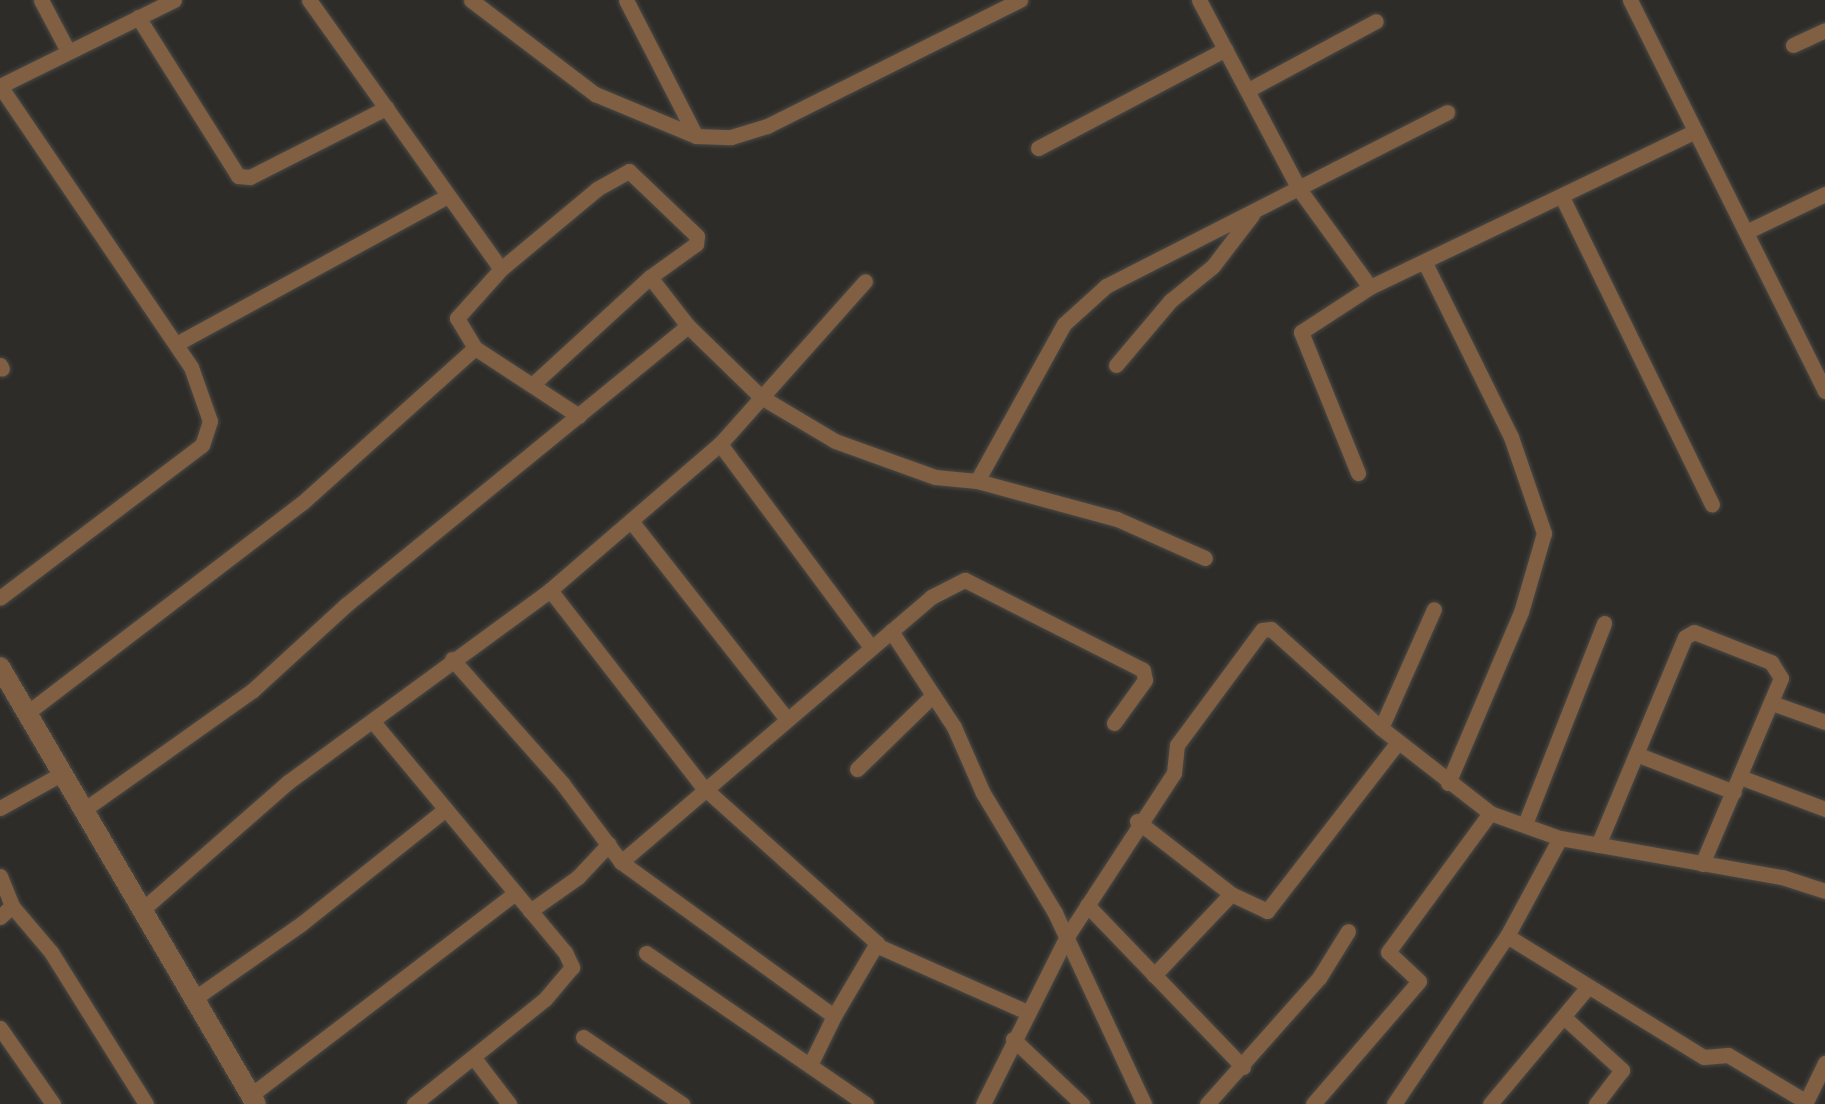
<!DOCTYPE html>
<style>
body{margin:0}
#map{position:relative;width:1825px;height:1104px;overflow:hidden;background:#2d2c28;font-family:"Roboto Serif",serif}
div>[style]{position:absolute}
.roads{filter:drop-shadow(0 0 2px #4a4945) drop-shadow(0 0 2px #4a4945)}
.minor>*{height:15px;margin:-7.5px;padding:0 7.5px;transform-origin:7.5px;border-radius:7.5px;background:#815f43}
.tertiary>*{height:20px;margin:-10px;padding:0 10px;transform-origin:10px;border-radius:10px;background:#815f43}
span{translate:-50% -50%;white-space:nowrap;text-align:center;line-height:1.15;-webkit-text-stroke:8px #2d2c28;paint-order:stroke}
</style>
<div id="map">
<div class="roads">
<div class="minor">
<div style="left:41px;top:0;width:58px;rotate:62.1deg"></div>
<div style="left:309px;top:0;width:330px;rotate:54.5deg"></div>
<div style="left:471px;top:0;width:156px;rotate:37.2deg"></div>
<div style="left:595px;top:94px;width:109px;rotate:22.6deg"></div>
<div style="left:696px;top:136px;width:35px;rotate:2deg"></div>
<div style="left:731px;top:137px;width:38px;rotate:-17deg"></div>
<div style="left:767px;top:126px;width:283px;rotate:-26.5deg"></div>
<div style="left:626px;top:0;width:153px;rotate:62.8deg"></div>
<div style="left:1199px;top:0;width:214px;rotate:62.1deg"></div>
<div style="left:1299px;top:189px;width:121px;rotate:54.1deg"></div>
<div style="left:1370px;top:287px;width:361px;rotate:-25.6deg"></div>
<div style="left:1630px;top:0;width:437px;rotate:63.5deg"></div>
<div style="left:138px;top:17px;width:188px;rotate:57.8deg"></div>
<div style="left:238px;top:176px;width:12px;rotate:5deg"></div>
<div style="left:250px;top:177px;width:153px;rotate:-26.9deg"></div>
<div style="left:1793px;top:45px;width:35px;rotate:-25deg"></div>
<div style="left:0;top:86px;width:340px;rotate:55.8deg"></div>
<div style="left:191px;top:367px;width:57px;rotate:70.6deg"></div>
<div style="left:210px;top:421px;width:25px;rotate:108deg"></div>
<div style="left:202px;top:445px;width:253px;rotate:142.9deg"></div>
<div style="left:0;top:86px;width:194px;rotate:-26.3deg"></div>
<div style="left:1248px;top:90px;width:145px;rotate:-28.3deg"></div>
<div style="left:1038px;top:148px;width:212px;rotate:-27.8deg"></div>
<div style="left:1562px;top:197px;width:342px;rotate:64deg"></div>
<div style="left:1748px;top:231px;width:85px;rotate:-25.7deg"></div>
<div style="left:1425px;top:263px;width:194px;rotate:63.7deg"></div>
<div style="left:1511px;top:437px;width:102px;rotate:71deg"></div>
<div style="left:1544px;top:533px;width:82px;rotate:106.2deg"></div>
<div style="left:1521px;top:612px;width:186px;rotate:113.1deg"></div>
<div style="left:650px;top:277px;width:62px;rotate:52.2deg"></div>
<div style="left:688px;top:326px;width:102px;rotate:44.2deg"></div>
<div style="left:761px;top:397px;width:86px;rotate:30.7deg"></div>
<div style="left:835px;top:441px;width:106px;rotate:19.8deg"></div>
<div style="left:935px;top:477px;width:42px;rotate:5.4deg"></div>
<div style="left:977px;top:481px;width:145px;rotate:15.2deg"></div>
<div style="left:1117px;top:519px;width:96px;rotate:23.9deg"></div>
<div style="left:176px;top:344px;width:310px;rotate:-28.6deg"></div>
<div style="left:0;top:365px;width:4px;rotate:63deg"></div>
<div style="left:1116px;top:365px;width:84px;rotate:-49.8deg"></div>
<div style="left:1170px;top:301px;width:55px;rotate:-39.1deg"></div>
<div style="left:1213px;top:266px;width:64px;rotate:-52.6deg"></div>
<div style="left:532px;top:385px;width:160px;rotate:-42.5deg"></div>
<div style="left:650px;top:277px;width:57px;rotate:-35.7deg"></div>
<div style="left:696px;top:244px;width:8px;rotate:-83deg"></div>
<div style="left:697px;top:236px;width:94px;rotate:-136.3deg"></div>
<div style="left:629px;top:171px;width:37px;rotate:151deg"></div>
<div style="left:597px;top:189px;width:125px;rotate:140.2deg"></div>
<div style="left:501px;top:269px;width:66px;rotate:131.9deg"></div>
<div style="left:457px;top:318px;width:35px;rotate:59deg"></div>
<div style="left:475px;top:348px;width:124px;rotate:33.2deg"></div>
<div style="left:720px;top:444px;width:253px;rotate:53.4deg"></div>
<div style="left:1358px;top:473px;width:152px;rotate:-112deg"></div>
<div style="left:1301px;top:332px;width:82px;rotate:-33.1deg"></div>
<div style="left:977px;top:481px;width:179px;rotate:-61deg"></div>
<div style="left:1064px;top:324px;width:57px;rotate:-42.1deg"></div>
<div style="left:1106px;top:286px;width:383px;rotate:-27deg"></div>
<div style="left:631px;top:521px;width:252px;rotate:51.8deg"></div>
<div style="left:550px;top:590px;width:249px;rotate:52.2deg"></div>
<div style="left:703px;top:787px;width:234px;rotate:41.9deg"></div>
<div style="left:877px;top:943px;width:85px;rotate:120.5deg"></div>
<div style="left:891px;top:631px;width:115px;rotate:56.7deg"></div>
<div style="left:954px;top:727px;width:72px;rotate:66.3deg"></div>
<div style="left:983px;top:793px;width:140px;rotate:59deg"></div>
<div style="left:1055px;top:913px;width:211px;rotate:65deg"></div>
<div style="left:452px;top:659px;width:166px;rotate:48.4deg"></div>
<div style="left:562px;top:783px;width:99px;rotate:53.2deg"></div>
<div style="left:621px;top:862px;width:263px;rotate:35.9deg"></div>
<div style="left:834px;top:1016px;width:55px;rotate:116.1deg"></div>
<div style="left:1772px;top:703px;width:56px;rotate:19.7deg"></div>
<div style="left:27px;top:713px;width:346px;rotate:-37.4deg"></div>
<div style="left:302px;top:503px;width:232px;rotate:-41.9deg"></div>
<div style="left:374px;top:723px;width:298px;rotate:50.2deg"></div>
<div style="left:565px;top:952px;width:17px;rotate:65deg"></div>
<div style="left:572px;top:967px;width:42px;rotate:130.2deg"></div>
<div style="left:545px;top:999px;width:168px;rotate:141.3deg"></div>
<div style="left:1381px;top:728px;width:130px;rotate:-66deg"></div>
<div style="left:1636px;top:754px;width:105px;rotate:21.2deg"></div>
<div style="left:857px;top:769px;width:106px;rotate:-44.2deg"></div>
<div style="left:1740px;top:777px;width:91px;rotate:20.6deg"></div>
<div style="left:0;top:808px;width:72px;rotate:-29.1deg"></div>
<div style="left:85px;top:809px;width:206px;rotate:-35.3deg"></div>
<div style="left:253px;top:690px;width:127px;rotate:-42.5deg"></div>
<div style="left:347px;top:604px;width:440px;rotate:-39.2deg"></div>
<div style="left:1137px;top:821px;width:119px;rotate:37.8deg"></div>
<div style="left:1231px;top:894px;width:112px;rotate:133.5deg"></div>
<div style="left:1525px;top:824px;width:216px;rotate:-68.5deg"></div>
<div style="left:1598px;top:845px;width:225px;rotate:-67.3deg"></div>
<div style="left:1685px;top:637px;width:10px;rotate:-29deg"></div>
<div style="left:1694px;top:632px;width:83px;rotate:21.3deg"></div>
<div style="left:1771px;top:662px;width:19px;rotate:58deg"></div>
<div style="left:1781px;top:678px;width:202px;rotate:113deg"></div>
<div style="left:621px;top:862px;width:408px;rotate:-40.5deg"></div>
<div style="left:931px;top:597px;width:38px;rotate:-27deg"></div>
<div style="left:965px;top:580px;width:199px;rotate:26.8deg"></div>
<div style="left:1143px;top:670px;width:10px;rotate:79deg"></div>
<div style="left:1145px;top:680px;width:53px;rotate:125.8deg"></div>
<div style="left:0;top:876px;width:32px;rotate:68deg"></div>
<div style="left:1231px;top:894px;width:40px;rotate:25deg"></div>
<div style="left:1267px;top:911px;width:214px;rotate:-52.2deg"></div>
<div style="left:1087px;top:905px;width:225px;rotate:46.1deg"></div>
<div style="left:143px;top:909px;width:193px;rotate:-41.2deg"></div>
<div style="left:288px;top:782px;width:325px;rotate:-36.2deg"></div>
<div style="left:550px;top:590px;width:224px;rotate:-40.7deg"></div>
<div style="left:720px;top:444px;width:218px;rotate:-48.3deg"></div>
<div style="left:530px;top:911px;width:59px;rotate:-35.3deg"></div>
<div style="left:578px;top:877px;width:45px;rotate:-46.8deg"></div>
<div style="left:0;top:917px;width:16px;rotate:-43deg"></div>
<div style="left:12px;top:906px;width:60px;rotate:49.7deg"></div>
<div style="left:51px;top:952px;width:179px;rotate:58deg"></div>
<div style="left:1507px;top:936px;width:231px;rotate:31.6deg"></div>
<div style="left:1704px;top:1057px;width:24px;rotate:-5deg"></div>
<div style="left:1728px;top:1055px;width:90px;rotate:30.9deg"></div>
<div style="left:880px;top:947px;width:158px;rotate:23.8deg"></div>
<div style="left:646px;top:953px;width:267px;rotate:34.5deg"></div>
<div style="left:195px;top:998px;width:129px;rotate:-34.9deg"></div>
<div style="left:301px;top:924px;width:181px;rotate:-38.5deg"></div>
<div style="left:1566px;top:1019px;width:76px;rotate:42.3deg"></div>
<div style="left:1622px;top:1070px;width:43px;rotate:127.4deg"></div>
<div style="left:0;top:1028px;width:93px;rotate:55.1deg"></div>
<div style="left:583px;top:1037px;width:120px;rotate:34.1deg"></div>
<div style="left:1013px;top:1039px;width:95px;rotate:43.3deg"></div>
<div style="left:474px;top:1058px;width:58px;rotate:52.7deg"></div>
<div style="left:251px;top:1095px;width:332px;rotate:-37.4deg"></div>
<div style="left:983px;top:1104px;width:186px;rotate:-63.4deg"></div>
<div style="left:1066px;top:938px;width:197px;rotate:-56.8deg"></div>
<div style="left:1174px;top:773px;width:28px;rotate:-84deg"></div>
<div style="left:1177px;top:745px;width:143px;rotate:-53.5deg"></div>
<div style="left:1262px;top:630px;width:9px;rotate:-6deg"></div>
<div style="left:1271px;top:629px;width:148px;rotate:42deg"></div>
<div style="left:1381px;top:728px;width:138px;rotate:37.9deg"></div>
<div style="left:1490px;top:813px;width:74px;rotate:19.7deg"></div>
<div style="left:1560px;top:838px;width:225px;rotate:10deg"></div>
<div style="left:1782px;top:877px;width:45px;rotate:18deg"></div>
<div style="left:1207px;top:1104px;width:169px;rotate:-48.4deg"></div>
<div style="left:1319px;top:978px;width:55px;rotate:-58.3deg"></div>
<div style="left:1313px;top:1104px;width:162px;rotate:-49.2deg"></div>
<div style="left:1419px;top:981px;width:42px;rotate:-136.9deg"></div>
<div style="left:1388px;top:952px;width:172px;rotate:-53.7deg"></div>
<div style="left:1394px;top:1104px;width:202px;rotate:-56.1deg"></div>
<div style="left:1507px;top:936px;width:111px;rotate:-61.6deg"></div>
<div style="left:1490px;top:1104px;width:153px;rotate:-50.1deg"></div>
<div style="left:1805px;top:1104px;width:46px;rotate:-64deg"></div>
</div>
<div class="tertiary">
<div style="left:0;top:667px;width:506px;rotate:59.64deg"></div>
</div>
</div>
</div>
